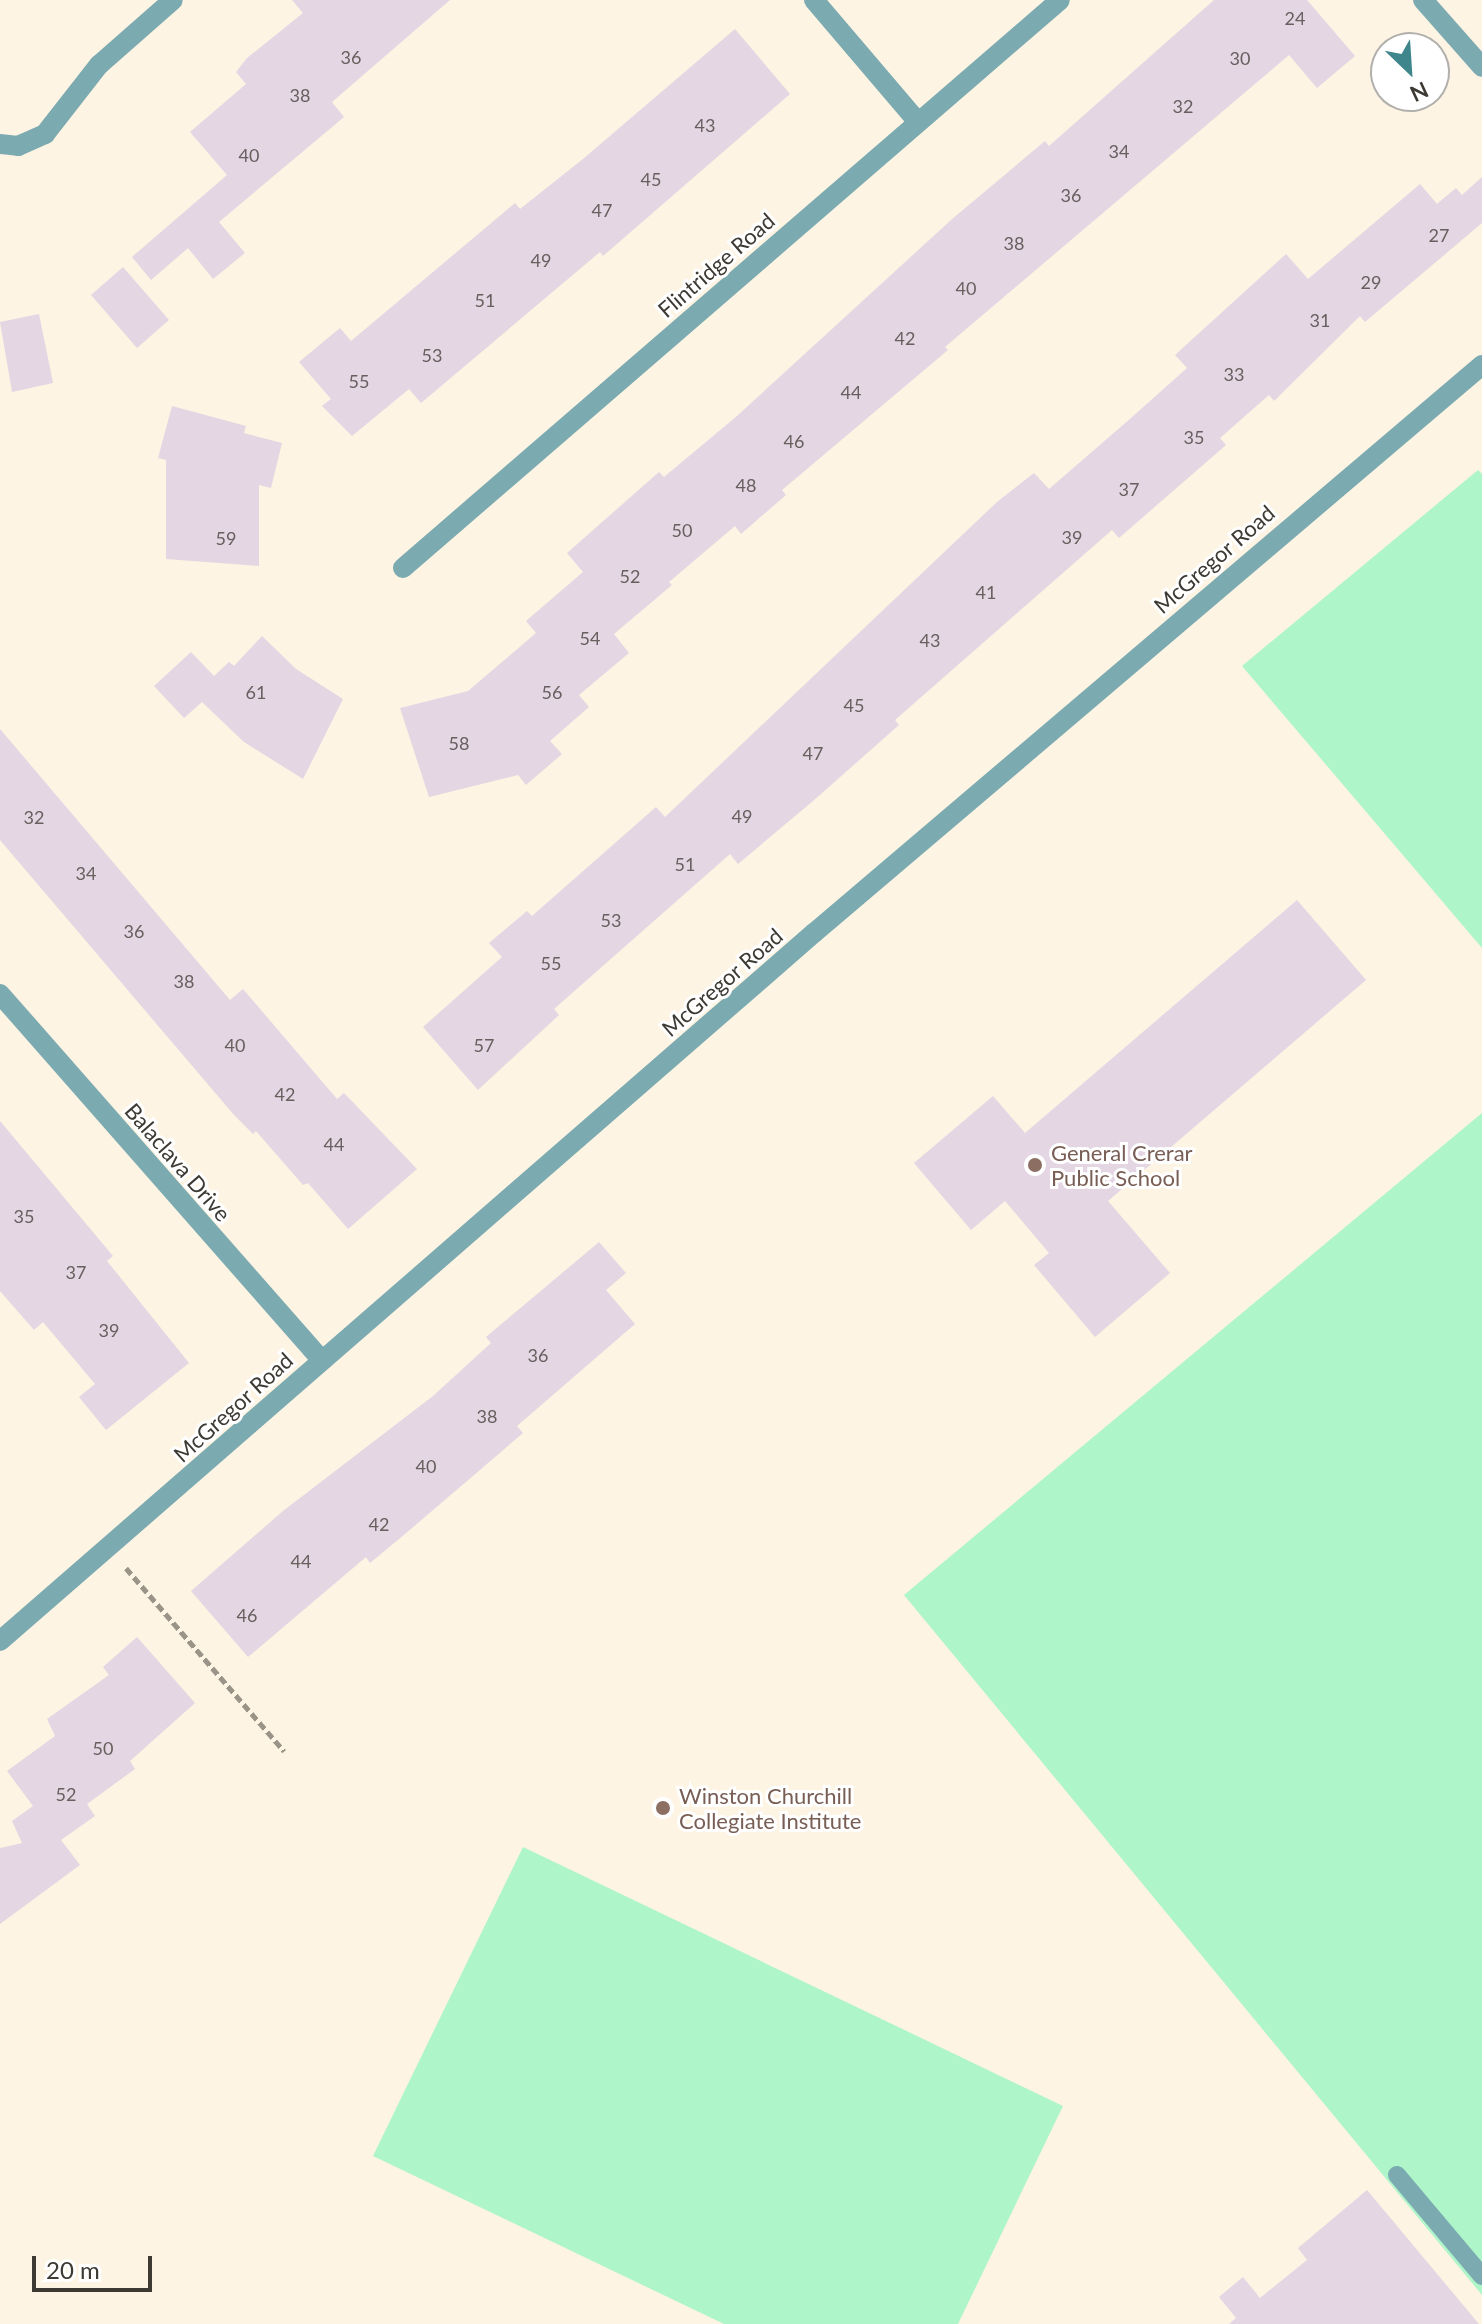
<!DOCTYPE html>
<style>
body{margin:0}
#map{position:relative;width:1482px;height:2324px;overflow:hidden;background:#fdf4e3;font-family:Lato,sans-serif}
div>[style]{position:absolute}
.green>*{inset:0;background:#aef5c9}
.building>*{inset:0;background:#e4d6e3}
.path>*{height:5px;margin-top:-2.5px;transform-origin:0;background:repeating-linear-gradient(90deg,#9a9488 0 8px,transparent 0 12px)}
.lane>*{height:18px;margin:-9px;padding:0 9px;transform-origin:9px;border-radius:9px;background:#7baab1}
.street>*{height:20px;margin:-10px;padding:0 10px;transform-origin:10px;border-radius:10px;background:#7baab1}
.dots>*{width:22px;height:22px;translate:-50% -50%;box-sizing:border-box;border:4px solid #fff;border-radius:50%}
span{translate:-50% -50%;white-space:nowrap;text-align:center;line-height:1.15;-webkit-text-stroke:6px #fff;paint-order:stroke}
.number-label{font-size:18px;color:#67605f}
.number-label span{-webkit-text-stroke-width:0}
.street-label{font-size:22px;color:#3d3933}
.education-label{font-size:22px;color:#785e54}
.left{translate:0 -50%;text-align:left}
.north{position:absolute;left:1370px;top:32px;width:80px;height:80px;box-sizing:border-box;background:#fff;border:2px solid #b1b0ad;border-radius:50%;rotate:155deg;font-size:22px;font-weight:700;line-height:32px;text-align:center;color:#3d3933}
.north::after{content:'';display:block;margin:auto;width:28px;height:36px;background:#3e858c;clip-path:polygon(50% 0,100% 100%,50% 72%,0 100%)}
.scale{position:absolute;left:32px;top:2256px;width:120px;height:36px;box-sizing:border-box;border:4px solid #3d3933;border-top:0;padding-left:10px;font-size:24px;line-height:28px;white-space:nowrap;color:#3d3933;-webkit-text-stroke:6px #fff;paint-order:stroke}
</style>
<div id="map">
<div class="green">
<div style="clip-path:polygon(1478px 470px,1482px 474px,1482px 948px,1242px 666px)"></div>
<div style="clip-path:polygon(1482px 1113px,1482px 2295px,904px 1595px)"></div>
<div style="clip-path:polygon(523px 1847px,1063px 2106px,958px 2324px,724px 2324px,373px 2156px)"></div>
</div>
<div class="building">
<div style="clip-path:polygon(292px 0,450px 0,332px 102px,344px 117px,219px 222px,245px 253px,213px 279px,188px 248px,151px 280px,132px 257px,227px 175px,190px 132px,246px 84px,236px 72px,247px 58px,303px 13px)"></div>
<div style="clip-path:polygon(1214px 0,1307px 0,1355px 56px,1317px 88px,1289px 55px,945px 347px,948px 350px,782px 490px,786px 495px,741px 534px,735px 526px,669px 582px,672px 585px,614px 634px,629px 653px,579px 695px,589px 707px,550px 741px,562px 754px,526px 785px,518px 775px,429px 797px,400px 708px,468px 691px,536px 633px,526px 621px,583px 572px,567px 553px,659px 472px,664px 477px,737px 416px,951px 220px,1045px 141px,1049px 146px)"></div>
<div style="clip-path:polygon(735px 29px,790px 94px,603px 256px,600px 252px,421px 403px,409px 389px,352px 436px,322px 406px,331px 399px,299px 362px,340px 328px,351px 341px,515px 203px,520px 209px,583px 159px)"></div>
<div style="clip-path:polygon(1482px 177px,1482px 223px,1365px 322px,1360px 316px,1274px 401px,1269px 395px,1220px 438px,1226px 445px,1119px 538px,1112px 530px,895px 720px,899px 725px,813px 801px,738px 864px,730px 854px,554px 1009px,559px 1015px,478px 1090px,423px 1027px,502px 957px,489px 943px,527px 911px,532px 916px,656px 807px,665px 817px,997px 502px,1034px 473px,1049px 489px,1131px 418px,1187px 368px,1175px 355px,1286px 254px,1308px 279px,1420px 184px,1437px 204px,1456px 188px,1462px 195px)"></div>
<div style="clip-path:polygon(123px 267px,169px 320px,137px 348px,91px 295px)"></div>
<div style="clip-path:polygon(39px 314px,53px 383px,12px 392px,0 322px)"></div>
<div style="clip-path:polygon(172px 406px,246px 426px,244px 433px,282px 443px,271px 488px,259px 485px,259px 566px,166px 559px,166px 460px,158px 458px)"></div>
<div style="clip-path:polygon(262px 636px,296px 669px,343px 699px,303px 779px,244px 742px,202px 702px,184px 718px,154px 686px,191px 652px,214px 676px,229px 662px,234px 666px)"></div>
<div style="clip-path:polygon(0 729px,230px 1000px,243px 989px,337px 1099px,344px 1093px,417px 1169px,348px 1229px,308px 1183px,303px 1185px,256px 1131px,253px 1134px,234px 1115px,0 840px)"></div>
<div style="clip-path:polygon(1297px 900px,1366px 980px,1108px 1201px,1170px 1273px,1095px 1337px,1034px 1265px,1049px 1253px,1005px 1201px,971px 1230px,914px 1163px,993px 1096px,1025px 1133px)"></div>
<div style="clip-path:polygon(0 1121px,113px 1256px,107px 1261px,189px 1363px,106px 1430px,79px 1397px,95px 1384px,43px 1322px,34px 1330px,0 1291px)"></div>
<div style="clip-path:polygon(599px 1242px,626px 1273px,606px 1290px,635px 1324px,517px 1426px,523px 1433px,405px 1534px,370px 1563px,366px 1557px,248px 1657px,191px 1591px,283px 1511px,433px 1396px,491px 1343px,486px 1337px)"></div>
<div style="clip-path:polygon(137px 1637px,195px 1703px,130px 1761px,135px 1769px,87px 1804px,95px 1816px,61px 1840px,80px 1865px,0 1924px,0 1848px,22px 1843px,12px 1821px,33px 1806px,7px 1771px,55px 1736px,47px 1719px,109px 1675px,103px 1667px)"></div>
<div style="clip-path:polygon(1367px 2190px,1479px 2324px,1229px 2324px,1236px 2318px,1219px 2297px,1243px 2277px,1260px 2298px,1307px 2260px,1298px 2248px)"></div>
</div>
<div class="path">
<div style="left:126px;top:1568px;width:242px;rotate:49.2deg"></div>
</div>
<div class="lane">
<div style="left:1397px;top:2175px;width:132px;rotate:49.9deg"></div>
</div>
<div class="street">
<div style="left:814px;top:0;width:160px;rotate:49.6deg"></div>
<div style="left:1423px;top:0;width:89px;rotate:48.6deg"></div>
<div style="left:0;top:144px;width:18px;rotate:6deg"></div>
<div style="left:18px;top:146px;width:30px;rotate:-24deg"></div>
<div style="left:45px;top:134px;width:88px;rotate:-52deg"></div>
<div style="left:99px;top:65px;width:98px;rotate:-41.3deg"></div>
<div style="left:403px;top:568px;width:868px;rotate:-40.84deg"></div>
<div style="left:0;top:994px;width:487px;rotate:48.7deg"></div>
<div style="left:0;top:1641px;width:1079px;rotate:-41.02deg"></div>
<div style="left:814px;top:933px;width:877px;rotate:-40.37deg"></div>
</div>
<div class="dots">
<div style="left:1035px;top:1165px;background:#8d6e63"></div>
<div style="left:663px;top:1808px;background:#8d6e63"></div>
</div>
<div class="number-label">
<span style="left:1295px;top:18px">24</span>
<span style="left:351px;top:57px">36</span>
<span style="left:1240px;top:58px">30</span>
<span style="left:300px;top:95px">38</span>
<span style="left:1183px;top:106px">32</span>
<span style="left:705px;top:125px">43</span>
<span style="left:1119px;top:151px">34</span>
<span style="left:249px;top:155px">40</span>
<span style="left:651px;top:179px">45</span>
<span style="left:1071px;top:195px">36</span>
<span style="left:602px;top:210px">47</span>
<span style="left:1439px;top:235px">27</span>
<span style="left:1014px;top:243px">38</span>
<span style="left:541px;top:260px">49</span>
<span style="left:1371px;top:282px">29</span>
<span style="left:966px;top:288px">40</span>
<span style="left:485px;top:300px">51</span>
<span style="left:1320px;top:320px">31</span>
<span style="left:905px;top:338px">42</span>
<span style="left:432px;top:355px">53</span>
<span style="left:1234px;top:374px">33</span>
<span style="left:359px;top:381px">55</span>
<span style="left:851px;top:392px">44</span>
<span style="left:1194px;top:437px">35</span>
<span style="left:794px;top:441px">46</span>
<span style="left:746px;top:485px">48</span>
<span style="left:1129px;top:489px">37</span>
<span style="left:682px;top:530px">50</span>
<span style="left:1072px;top:537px">39</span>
<span style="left:226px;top:538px">59</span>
<span style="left:630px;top:576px">52</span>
<span style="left:986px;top:592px">41</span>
<span style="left:590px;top:638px">54</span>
<span style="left:930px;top:640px">43</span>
<span style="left:256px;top:692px">61</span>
<span style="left:552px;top:692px">56</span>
<span style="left:854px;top:705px">45</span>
<span style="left:459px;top:743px">58</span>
<span style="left:813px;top:753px">47</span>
<span style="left:742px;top:816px">49</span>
<span style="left:34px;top:817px">32</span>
<span style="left:685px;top:864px">51</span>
<span style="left:86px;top:873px">34</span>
<span style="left:611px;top:920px">53</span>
<span style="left:134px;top:931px">36</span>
<span style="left:551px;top:963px">55</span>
<span style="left:184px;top:981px">38</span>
<span style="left:235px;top:1045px">40</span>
<span style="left:484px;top:1045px">57</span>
<span style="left:285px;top:1094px">42</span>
<span style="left:334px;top:1144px">44</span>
<span style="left:24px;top:1216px">35</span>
<span style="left:76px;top:1272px">37</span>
<span style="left:109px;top:1330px">39</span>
<span style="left:538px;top:1355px">36</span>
<span style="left:487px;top:1416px">38</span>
<span style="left:426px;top:1466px">40</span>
<span style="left:379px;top:1524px">42</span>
<span style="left:301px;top:1561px">44</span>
<span style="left:247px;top:1615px">46</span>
<span style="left:103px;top:1748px">50</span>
<span style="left:66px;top:1794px">52</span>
</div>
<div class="street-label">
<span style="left:716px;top:265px;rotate:-41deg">Flintridge Road</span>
<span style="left:1214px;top:559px;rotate:-41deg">McGregor Road</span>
<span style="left:722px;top:982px;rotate:-41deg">McGregor Road</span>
<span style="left:178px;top:1162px;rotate:49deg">Balaclava Drive</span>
<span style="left:233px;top:1407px;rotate:-42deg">McGregor Road</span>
</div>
<div class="education-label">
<span class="left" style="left:1051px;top:1165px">General Crerar<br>Public School</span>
<span class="left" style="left:679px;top:1808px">Winston Churchill<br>Collegiate Institute</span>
</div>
<div class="north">N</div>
<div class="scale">20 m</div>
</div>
